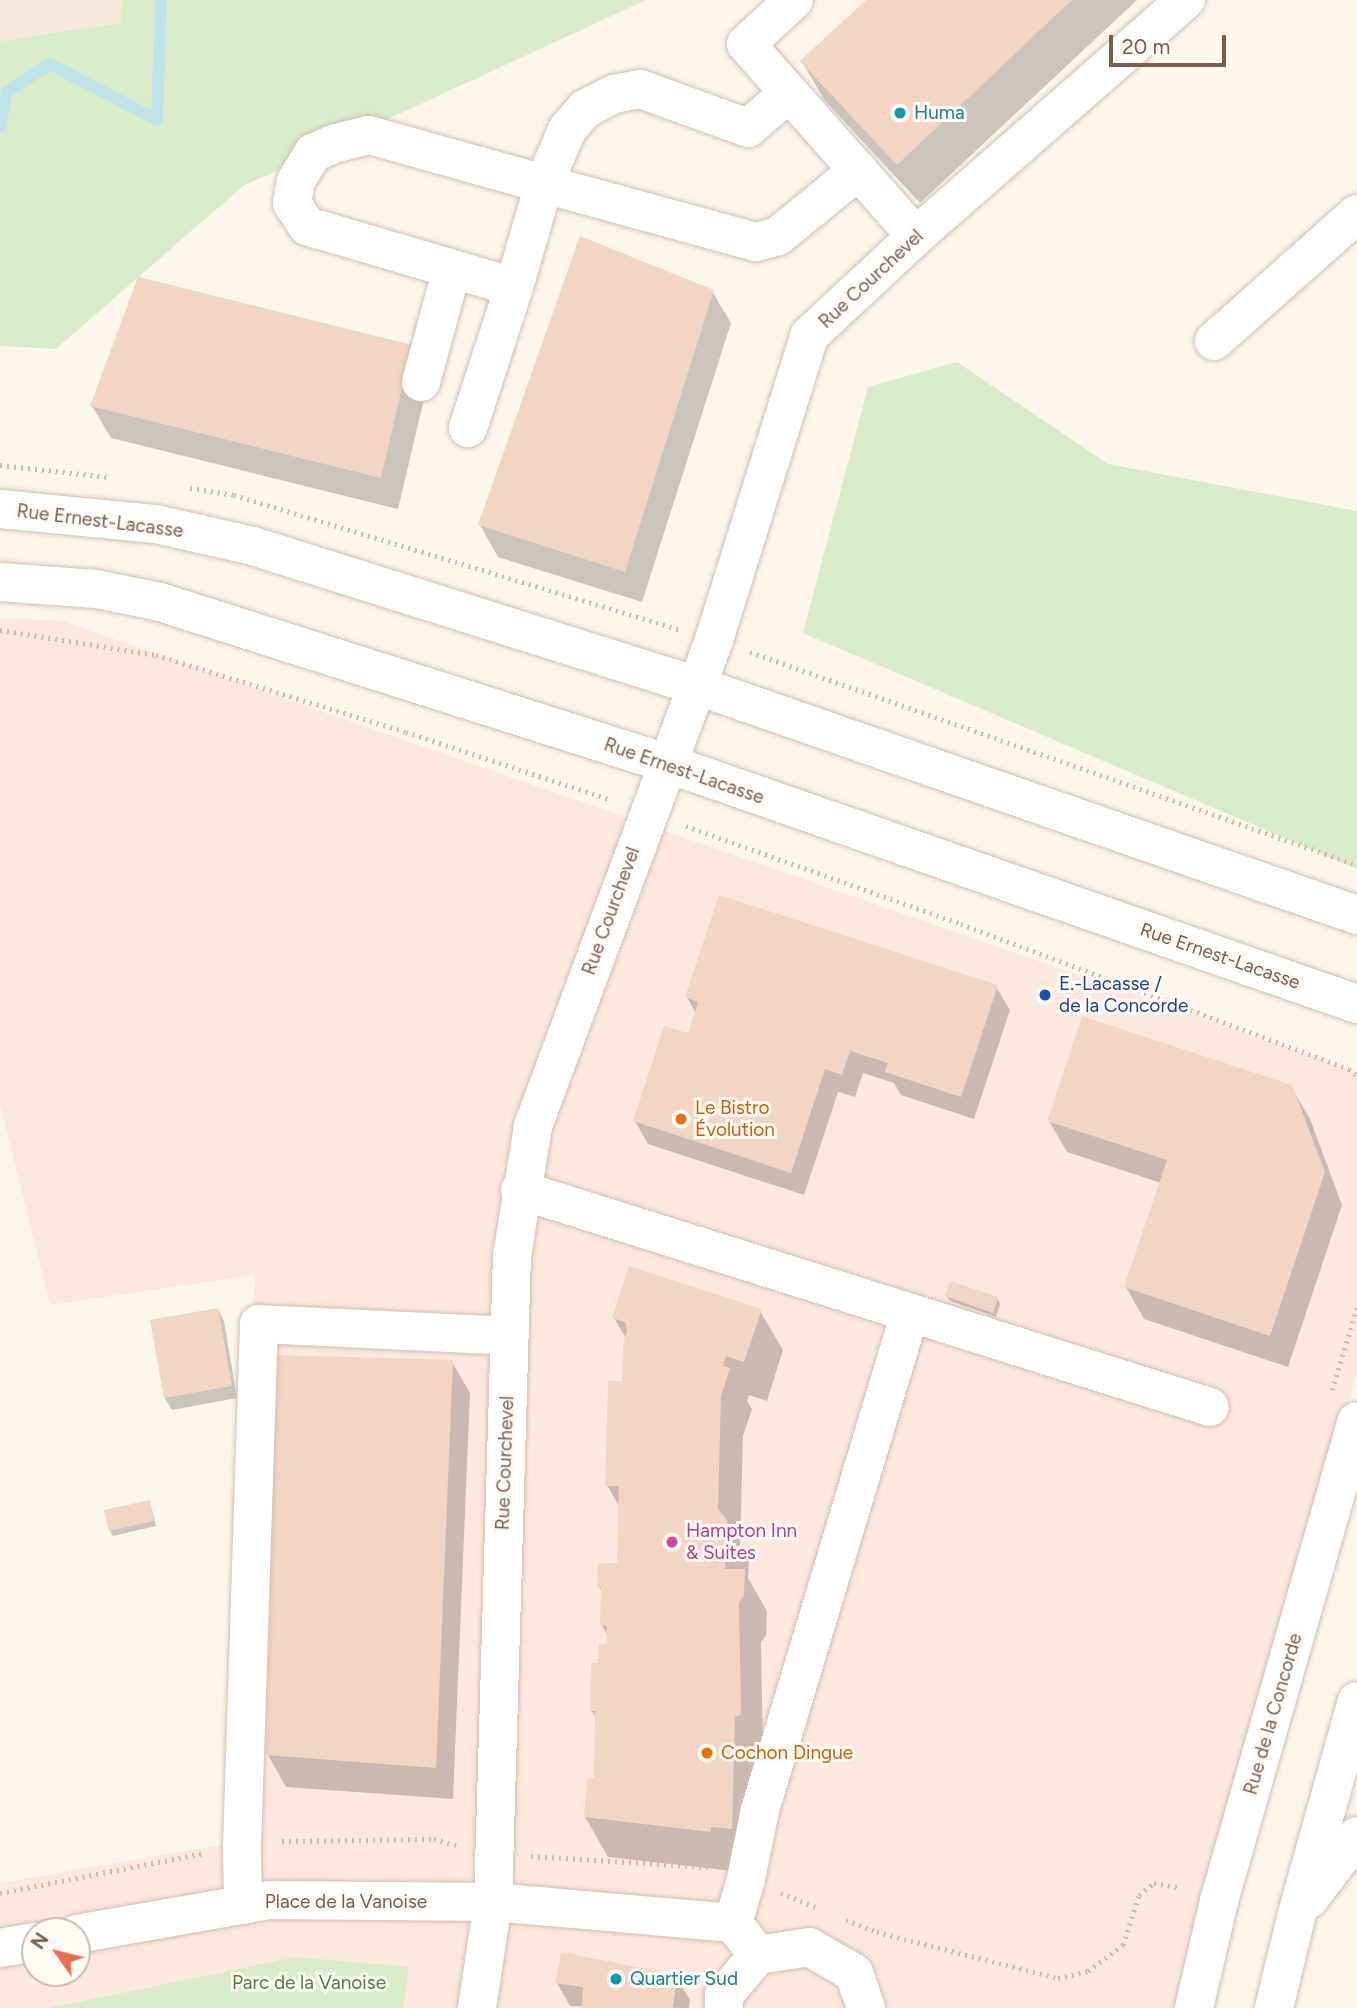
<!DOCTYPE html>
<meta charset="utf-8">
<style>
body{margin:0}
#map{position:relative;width:1357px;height:2008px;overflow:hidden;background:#fdf6ec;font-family:Figtree,sans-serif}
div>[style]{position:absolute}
.residential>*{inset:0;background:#f5e8da}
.commercial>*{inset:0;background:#fde8e0}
.green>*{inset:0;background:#d8ecc9}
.shadow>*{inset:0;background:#0003}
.stream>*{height:12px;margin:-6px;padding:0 6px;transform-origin:6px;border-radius:6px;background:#bfe3e8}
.building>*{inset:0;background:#f3d5c3}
.path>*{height:4.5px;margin-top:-2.25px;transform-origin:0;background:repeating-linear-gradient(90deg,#d9b8a5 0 2px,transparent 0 7px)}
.roads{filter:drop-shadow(0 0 2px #d1beb0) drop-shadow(0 0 2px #d1beb0)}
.minor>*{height:38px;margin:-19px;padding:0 19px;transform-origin:19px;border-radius:19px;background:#fff}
.dots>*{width:19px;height:19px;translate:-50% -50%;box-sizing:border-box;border:4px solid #fffaf3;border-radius:50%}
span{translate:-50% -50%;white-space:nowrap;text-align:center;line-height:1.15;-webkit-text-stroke:6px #fffaf3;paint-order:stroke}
.culture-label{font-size:19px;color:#0d838f}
.left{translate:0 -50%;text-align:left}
.street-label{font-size:19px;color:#7a5c4d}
.transit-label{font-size:19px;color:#164399}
.food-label{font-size:19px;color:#c56008}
.hotel-label{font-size:19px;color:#b23c85}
.park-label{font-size:19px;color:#537a41}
.north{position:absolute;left:21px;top:1917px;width:70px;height:70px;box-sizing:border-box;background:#fffaf3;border:2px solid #cabbb1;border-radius:50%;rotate:304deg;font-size:19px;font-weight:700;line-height:28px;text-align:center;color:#7a5c4d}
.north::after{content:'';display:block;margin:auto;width:24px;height:32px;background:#e76f51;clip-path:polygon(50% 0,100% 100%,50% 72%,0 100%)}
.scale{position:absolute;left:1109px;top:35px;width:117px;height:32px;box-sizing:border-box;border:4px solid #7a5c4d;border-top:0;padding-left:9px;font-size:21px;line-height:24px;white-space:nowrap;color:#7a5c4d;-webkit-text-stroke:5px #fffaf3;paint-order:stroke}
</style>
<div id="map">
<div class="residential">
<div style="clip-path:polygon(0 0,123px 0,120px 23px,0 41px)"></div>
</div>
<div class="commercial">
<div style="clip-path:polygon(evenodd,0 618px,62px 621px,1357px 1072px,1357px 1375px,1180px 2008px,0 2008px,0 1883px,233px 1843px,255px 1275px,50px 1305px,0 1104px,0 618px,35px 1931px,77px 1931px,77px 1973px,35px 1973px,35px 1931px)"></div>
</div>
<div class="green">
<div style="clip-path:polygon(123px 0,646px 0,243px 186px,56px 349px,0 346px,0 41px,120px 23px)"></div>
<div style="clip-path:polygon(957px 362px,1108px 464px,1357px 511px,1357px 869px,803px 633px,868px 387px)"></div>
<div style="clip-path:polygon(296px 1957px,409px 1967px,403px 2008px,49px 2008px)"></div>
</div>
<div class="shadow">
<div style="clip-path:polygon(868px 0,1137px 0,920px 203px,825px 101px,802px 62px)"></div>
<div style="clip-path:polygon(712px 291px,731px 323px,642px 602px,498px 557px,480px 525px)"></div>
<div style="clip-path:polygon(429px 378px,398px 509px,111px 438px,92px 406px)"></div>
<div style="clip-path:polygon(996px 987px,1010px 1010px,974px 1119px,901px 1095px,894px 1083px,863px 1073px,855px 1097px,838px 1092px,804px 1195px,648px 1144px,635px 1121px,689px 1035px,696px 1014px,687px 997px)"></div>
<div style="clip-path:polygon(1291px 1087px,1310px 1119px,1342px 1205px,1288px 1367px,1144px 1319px,1126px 1287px,1161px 1183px,1067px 1152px,1049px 1121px)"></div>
<div style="clip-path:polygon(946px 1296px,997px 1298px,1000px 1304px,996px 1317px,950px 1301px)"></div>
<div style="clip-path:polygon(218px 1309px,224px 1321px,237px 1398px,172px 1410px,165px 1398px)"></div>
<div style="clip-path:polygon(760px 1311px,783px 1350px,767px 1401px,749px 1395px,747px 1401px,752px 1409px,743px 1436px,740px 1547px,749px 1562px,748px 1578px,767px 1611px,766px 1636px,761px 1642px,763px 1754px,733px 1871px,608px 1857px,585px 1817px,595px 1779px,597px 1719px,591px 1710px,600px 1665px,608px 1646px,608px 1636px,602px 1626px,603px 1593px,599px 1587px,619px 1565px,620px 1508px,607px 1485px,624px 1383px,627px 1340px,614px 1318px)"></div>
<div style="clip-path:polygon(452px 1362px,470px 1393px,453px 1799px,286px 1787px,268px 1755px)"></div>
<div style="clip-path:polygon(150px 1502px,156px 1526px,113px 1536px,110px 1531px)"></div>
<div style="clip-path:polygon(676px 1977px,690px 2000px,689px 2008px,570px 2006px,557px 1983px)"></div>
</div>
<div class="stream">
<div style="left:0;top:127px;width:36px;rotate:-79deg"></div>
<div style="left:7px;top:92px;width:51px;rotate:-33.1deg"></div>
<div style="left:50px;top:64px;width:121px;rotate:27.6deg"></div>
<div style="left:157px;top:120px;width:120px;rotate:-88.1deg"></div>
</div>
<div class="building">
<div style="clip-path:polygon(866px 0,1072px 0,897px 165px,800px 61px)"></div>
<div style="clip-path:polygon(580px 236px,714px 290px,625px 572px,478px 525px)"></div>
<div style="clip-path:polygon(138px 277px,412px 345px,381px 478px,90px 406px)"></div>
<div style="clip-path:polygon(719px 895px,998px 985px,961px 1097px,885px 1072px,888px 1063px,850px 1051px,842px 1075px,825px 1069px,791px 1173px,633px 1121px,664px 1026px,688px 1033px,698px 1002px,685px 997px)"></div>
<div style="clip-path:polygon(1082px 1016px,1292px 1085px,1325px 1172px,1270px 1336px,1124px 1287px,1167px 1160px,1047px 1121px)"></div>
<div style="clip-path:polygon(629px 1266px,762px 1309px,744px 1362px,726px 1356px,723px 1366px,730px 1368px,721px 1396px,718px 1509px,727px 1520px,725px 1569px,745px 1569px,744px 1596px,739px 1602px,741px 1714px,735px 1717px,732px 1829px,711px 1827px,711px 1832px,584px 1817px,587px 1779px,594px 1778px,595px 1711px,590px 1711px,591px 1663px,598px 1663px,599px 1644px,606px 1644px,607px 1626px,600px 1626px,601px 1587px,597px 1587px,598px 1563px,617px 1563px,619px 1486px,605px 1486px,608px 1381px,622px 1381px,623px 1344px,627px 1331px,625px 1322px,612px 1318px)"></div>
<div style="clip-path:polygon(950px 1281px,998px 1297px,993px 1313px,945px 1296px)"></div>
<div style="clip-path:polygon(218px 1308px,232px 1386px,164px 1398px,150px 1320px)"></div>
<div style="clip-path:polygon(275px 1355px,453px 1360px,436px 1768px,266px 1755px)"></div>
<div style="clip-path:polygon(150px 1500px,154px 1521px,109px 1531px,104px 1510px)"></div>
<div style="clip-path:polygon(561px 1952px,677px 1975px,673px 2008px,582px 2008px,583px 1987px,555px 1983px)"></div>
</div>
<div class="path">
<div style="left:0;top:465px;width:109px;rotate:6.3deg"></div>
<div style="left:190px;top:488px;width:45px;rotate:9deg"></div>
<div style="left:234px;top:495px;width:465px;rotate:16.8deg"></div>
<div style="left:0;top:630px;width:158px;rotate:9.1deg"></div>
<div style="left:156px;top:655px;width:262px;rotate:17.1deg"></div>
<div style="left:406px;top:732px;width:217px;rotate:18.3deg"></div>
<div style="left:750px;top:652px;width:643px;rotate:19.34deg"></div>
<div style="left:686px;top:826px;width:292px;rotate:19.6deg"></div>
<div style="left:961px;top:924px;width:414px;rotate:20.5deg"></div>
<div style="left:1349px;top:1069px;width:11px;rotate:41deg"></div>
<div style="left:1332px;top:1390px;width:87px;rotate:-73.2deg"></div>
<div style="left:282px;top:1841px;width:152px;rotate:-0.8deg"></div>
<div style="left:434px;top:1839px;width:24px;rotate:15deg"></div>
<div style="left:531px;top:1856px;width:177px;rotate:3.6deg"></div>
<div style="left:0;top:1893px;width:208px;rotate:-11.1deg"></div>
<div style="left:781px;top:1893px;width:37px;rotate:22deg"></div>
<div style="left:846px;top:1920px;width:33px;rotate:21deg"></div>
<div style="left:877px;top:1932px;width:187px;rotate:14.3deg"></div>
<div style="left:1058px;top:1978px;width:31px;rotate:-13deg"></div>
<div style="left:1088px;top:1971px;width:44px;rotate:-36.6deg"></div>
<div style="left:1123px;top:1945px;width:52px;rotate:-72.3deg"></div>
<div style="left:1139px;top:1895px;width:19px;rotate:-39deg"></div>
<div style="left:1154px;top:1883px;width:27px;rotate:10deg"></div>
</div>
<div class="roads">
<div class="minor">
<div style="left:794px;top:0;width:65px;rotate:137.5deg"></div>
<div style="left:746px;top:44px;width:256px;rotate:48.5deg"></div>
<div style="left:789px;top:93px;width:54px;rotate:139.5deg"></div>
<div style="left:748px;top:128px;width:115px;rotate:-160.1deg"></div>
<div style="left:640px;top:89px;width:26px;rotate:169deg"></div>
<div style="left:614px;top:94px;width:33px;rotate:153deg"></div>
<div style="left:585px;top:109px;width:28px;rotate:131deg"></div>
<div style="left:567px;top:130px;width:59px;rotate:113.1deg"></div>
<div style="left:544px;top:184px;width:107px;rotate:106.2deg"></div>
<div style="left:514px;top:287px;width:216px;rotate:-163.6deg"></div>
<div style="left:307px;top:226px;width:27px;rotate:-123deg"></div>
<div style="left:292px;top:203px;width:22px;rotate:-80deg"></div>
<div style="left:296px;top:181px;width:33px;rotate:-59deg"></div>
<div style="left:313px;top:153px;width:22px;rotate:-24deg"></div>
<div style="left:333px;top:144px;width:37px;rotate:-14deg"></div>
<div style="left:369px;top:135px;width:182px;rotate:15.6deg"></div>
<div style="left:544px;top:184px;width:220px;rotate:15.3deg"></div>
<div style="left:756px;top:242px;width:23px;rotate:-15deg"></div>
<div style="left:778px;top:236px;width:104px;rotate:-39.2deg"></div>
<div style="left:1214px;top:341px;width:191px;rotate:-41.6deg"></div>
<div style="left:421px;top:382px;width:117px;rotate:-74.7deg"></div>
<div style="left:468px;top:428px;width:148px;rotate:-71.9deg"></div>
<div style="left:0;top:509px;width:157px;rotate:5.5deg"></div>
<div style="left:156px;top:524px;width:99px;rotate:12.8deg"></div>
<div style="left:253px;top:546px;width:463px;rotate:17.5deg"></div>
<div style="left:695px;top:685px;width:701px;rotate:19.16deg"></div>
<div style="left:0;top:582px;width:96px;rotate:4.2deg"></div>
<div style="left:96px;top:589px;width:65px;rotate:11.5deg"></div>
<div style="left:160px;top:602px;width:531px;rotate:17.65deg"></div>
<div style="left:666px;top:763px;width:732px;rotate:19.23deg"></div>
<div style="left:520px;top:1190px;width:723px;rotate:17.46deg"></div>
<div style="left:1309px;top:1899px;width:79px;rotate:-52.7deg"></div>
<div style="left:243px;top:1905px;width:58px;rotate:-91deg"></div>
<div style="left:242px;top:1847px;width:523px;rotate:-88.14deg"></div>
<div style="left:259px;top:1324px;width:250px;rotate:2.7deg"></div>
<div style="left:733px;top:1923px;width:46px;rotate:-73.5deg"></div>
<div style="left:746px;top:1879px;width:70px;rotate:-78.5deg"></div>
<div style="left:760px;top:1810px;width:519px;rotate:-73.21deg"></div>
<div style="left:77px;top:1934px;width:195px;rotate:-10deg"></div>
<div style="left:269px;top:1900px;width:224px;rotate:0.5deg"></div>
<div style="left:493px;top:1902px;width:241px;rotate:5deg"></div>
<div style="left:733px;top:1923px;width:41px;rotate:52deg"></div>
<div style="left:0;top:1948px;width:36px;rotate:-10deg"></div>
<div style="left:477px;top:2008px;width:107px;rotate:-81.4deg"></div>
<div style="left:493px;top:1902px;width:646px;rotate:-88.32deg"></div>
<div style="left:512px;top:1256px;width:132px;rotate:-80.8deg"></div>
<div style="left:533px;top:1126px;width:519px;rotate:-69.57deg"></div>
<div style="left:714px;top:640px;width:318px;rotate:-72.6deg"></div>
<div style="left:809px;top:336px;width:146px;rotate:-43.1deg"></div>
<div style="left:916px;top:236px;width:359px;rotate:-41.2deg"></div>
<div style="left:724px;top:2008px;width:13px;rotate:-90deg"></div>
<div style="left:724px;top:1995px;width:52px;rotate:-49.6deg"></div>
<div style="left:758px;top:1955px;width:52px;rotate:-8.9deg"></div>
<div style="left:809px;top:1947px;width:52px;rotate:30deg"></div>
<div style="left:854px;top:1973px;width:37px;rotate:71deg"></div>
<div style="left:1194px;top:2008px;width:110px;rotate:-76.8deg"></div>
<div style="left:1219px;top:1901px;width:499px;rotate:-74deg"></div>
<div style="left:1274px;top:2008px;width:97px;rotate:-76.3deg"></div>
<div style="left:1297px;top:1914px;width:221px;rotate:-74.3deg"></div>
</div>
</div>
<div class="dots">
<div style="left:900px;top:113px;background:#0f9aa8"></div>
<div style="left:1045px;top:995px;background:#1a4fb4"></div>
<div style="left:681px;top:1119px;background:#e8710a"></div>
<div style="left:672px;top:1542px;background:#d1479c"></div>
<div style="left:707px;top:1753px;background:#e8710a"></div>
<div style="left:616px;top:1979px;background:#0f9aa8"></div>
</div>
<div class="culture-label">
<span class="left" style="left:914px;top:113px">Huma</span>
<span class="left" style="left:630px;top:1979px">Quartier Sud</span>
</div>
<div class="street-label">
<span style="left:871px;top:279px;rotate:-43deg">Rue Courchevel</span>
<span style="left:100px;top:521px;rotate:7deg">Rue Ernest-Lacasse</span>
<span style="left:684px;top:771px;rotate:19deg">Rue Ernest-Lacasse</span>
<span style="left:611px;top:911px;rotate:-70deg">Rue Courchevel</span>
<span style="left:1220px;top:956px;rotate:19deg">Rue Ernest-Lacasse</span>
<span style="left:505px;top:1463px;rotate:-88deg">Rue Courchevel</span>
<span style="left:1273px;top:1714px;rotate:-74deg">Rue de la Concorde</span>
<span style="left:346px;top:1902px">Place de la Vanoise</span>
</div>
<div class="transit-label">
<span class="left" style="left:1059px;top:995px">E.-Lacasse /<br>de la Concorde</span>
</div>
<div class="food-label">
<span class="left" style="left:695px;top:1119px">Le Bistro<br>Évolution</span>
<span class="left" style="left:721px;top:1753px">Cochon Dingue</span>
</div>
<div class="hotel-label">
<span class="left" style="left:686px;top:1542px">Hampton Inn<br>&amp; Suites</span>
</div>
<div class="park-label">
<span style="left:309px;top:1983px">Parc de la Vanoise</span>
</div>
<div class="north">N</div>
<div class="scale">20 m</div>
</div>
